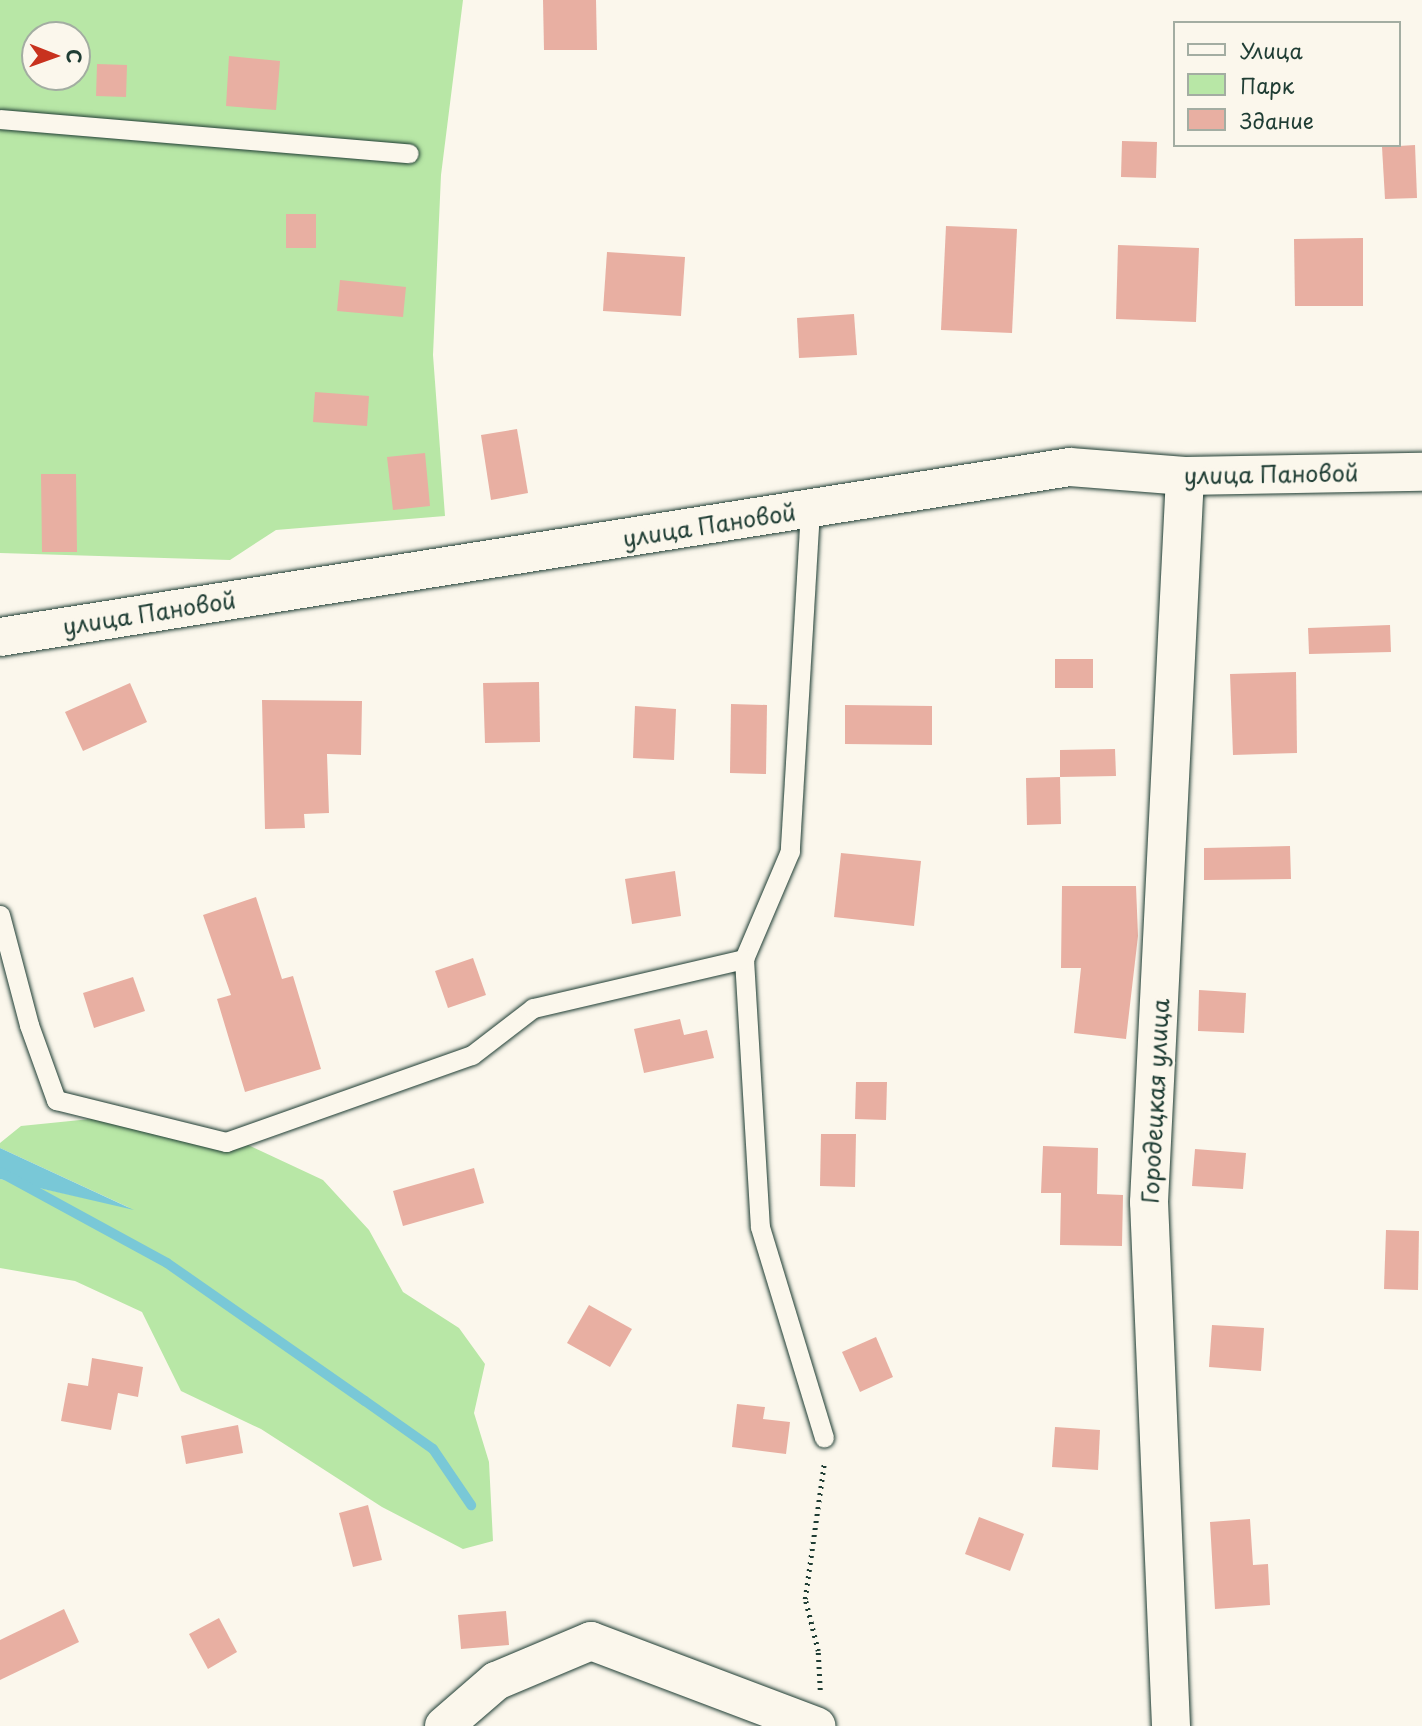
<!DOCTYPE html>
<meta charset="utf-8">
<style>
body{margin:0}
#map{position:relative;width:1422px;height:1726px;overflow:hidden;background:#fbf7ec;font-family:"Playpen Sans",sans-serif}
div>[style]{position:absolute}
.green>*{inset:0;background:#b8e7a6}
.water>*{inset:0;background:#79c8d7}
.stream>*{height:10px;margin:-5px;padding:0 5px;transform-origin:5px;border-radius:5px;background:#79c8d7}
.building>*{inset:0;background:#e8afa2}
.path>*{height:4.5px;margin-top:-2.25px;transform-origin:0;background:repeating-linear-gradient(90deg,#1f3d34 0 2px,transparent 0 7px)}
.roads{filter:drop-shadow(0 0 2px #1f3d34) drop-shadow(0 0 2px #1f3d34)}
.service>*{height:19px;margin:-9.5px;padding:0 9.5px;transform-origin:9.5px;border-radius:9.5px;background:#fbf7ec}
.minor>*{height:38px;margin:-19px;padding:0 19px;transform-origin:19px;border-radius:19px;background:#fbf7ec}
span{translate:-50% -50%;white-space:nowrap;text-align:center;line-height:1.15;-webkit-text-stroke:5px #fbf7ec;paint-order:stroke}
.street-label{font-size:23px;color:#1f3d34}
.legend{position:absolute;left:1173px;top:21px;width:228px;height:126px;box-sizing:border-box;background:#fbf7ec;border:2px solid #a3ada2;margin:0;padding:9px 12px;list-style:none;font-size:21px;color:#1f3d34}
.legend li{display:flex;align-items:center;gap:14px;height:35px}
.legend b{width:35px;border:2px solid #a3ada2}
.north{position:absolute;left:21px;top:21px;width:70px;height:70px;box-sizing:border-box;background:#fbf7ec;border:2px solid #a3ada2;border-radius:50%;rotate:91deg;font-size:19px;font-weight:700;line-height:28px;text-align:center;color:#1f3d34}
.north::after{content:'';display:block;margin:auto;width:24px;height:32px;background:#c8321e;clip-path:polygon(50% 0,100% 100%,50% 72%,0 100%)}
</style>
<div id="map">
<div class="green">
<div style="clip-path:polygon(evenodd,0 0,463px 0,441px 175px,433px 355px,445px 516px,276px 530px,230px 560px,0 553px,0 0,35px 35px,77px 35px,77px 77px,35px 77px,35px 35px)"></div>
<div style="clip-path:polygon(130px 1115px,246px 1144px,323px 1180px,369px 1230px,403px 1292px,459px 1328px,485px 1364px,474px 1413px,489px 1462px,493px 1541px,463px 1549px,382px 1507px,261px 1429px,181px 1391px,142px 1312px,75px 1281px,0 1268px,0 1179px,130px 1208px,0 1148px,0 1143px,21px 1126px)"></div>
</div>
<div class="water">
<div style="clip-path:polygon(0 1148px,134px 1210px,0 1179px)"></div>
</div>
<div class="stream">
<div style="left:0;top:1172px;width:190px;rotate:28.6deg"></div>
<div style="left:167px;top:1263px;width:241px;rotate:34.9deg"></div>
<div style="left:365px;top:1401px;width:83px;rotate:35.2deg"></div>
<div style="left:433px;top:1449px;width:68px;rotate:55.8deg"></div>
</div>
<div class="building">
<div style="clip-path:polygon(543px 0,596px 0,597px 50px,544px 50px)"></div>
<div style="clip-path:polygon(229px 56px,280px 61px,276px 110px,226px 106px)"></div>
<div style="clip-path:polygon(97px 64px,127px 65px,126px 97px,96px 96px)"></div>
<div style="clip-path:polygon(1122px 141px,1157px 142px,1156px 178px,1121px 177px)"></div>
<div style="clip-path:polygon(1415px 145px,1417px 198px,1385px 199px,1382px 147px)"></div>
<div style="clip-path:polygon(286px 214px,316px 214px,316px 248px,286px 248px)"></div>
<div style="clip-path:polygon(946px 226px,1017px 229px,1012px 333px,941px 330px)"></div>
<div style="clip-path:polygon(1363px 238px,1363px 306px,1295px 306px,1294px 239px)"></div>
<div style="clip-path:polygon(1118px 245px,1199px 248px,1196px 322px,1116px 319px)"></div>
<div style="clip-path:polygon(607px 252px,685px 257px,681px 316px,603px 311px)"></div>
<div style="clip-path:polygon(340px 280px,406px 287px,403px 317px,337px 311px)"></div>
<div style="clip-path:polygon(854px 314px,857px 355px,799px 358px,797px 318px)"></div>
<div style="clip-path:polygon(315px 392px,369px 396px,367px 426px,313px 422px)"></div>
<div style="clip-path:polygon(517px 429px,528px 493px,491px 500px,481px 435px)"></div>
<div style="clip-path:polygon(425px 453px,430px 506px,393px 510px,387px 457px)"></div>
<div style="clip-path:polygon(41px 474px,76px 474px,77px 552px,42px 552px)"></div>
<div style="clip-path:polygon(1390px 625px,1391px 652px,1309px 654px,1308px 628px)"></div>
<div style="clip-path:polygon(1055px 659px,1093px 659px,1093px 688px,1055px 688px)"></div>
<div style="clip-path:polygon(1296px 672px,1297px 753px,1233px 755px,1230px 674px)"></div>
<div style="clip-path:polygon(539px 682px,540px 742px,485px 743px,483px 683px)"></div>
<div style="clip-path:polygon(130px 683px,147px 722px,83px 751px,65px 712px)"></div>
<div style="clip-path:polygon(262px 700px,362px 701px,361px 755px,327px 754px,329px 813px,304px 814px,305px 828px,265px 829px)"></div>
<div style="clip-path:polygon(731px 704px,767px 705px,766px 774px,730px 773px)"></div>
<div style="clip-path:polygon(845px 705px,932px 706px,932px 745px,845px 744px)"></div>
<div style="clip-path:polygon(635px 706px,676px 709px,674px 760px,633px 758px)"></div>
<div style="clip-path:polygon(1115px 749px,1116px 776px,1060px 777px,1060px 750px)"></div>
<div style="clip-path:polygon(1060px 777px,1061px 824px,1027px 825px,1026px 778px)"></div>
<div style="clip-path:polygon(1290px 846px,1291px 879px,1204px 880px,1204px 848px)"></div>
<div style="clip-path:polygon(841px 853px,921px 861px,914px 926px,834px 917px)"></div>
<div style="clip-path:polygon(675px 871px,681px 916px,632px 924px,625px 879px)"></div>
<div style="clip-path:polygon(1062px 886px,1136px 886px,1138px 936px,1126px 1039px,1074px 1033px,1081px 968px,1061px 968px)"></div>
<div style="clip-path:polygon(256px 897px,282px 979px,293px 976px,321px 1069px,245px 1092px,217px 999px,231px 995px,203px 915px)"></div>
<div style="clip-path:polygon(473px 958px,486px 995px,448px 1008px,435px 971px)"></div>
<div style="clip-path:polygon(133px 977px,145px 1011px,94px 1028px,83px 993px)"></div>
<div style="clip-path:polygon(1199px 990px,1246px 993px,1244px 1033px,1198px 1031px)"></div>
<div style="clip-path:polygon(680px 1019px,684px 1035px,707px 1030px,714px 1058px,644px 1073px,634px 1029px)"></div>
<div style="clip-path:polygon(856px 1082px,887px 1082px,886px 1120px,855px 1119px)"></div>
<div style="clip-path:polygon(821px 1134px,856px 1134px,855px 1187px,820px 1186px)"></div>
<div style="clip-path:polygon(1043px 1146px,1098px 1148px,1097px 1194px,1123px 1195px,1122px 1246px,1060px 1245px,1061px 1193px,1041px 1193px)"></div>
<div style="clip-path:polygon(1195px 1149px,1246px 1153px,1243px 1189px,1192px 1186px)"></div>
<div style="clip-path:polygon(474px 1168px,484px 1203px,403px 1226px,393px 1191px)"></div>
<div style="clip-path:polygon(1386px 1230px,1419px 1231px,1418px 1290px,1384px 1289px)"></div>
<div style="clip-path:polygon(589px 1305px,632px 1329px,610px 1367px,567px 1343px)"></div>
<div style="clip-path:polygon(1212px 1325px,1264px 1328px,1261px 1371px,1209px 1367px)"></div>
<div style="clip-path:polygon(876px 1337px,893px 1377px,860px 1392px,842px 1352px)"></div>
<div style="clip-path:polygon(92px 1358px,143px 1367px,138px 1397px,118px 1393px,111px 1430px,61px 1421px,68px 1383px,88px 1386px)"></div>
<div style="clip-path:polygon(737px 1404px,765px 1407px,763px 1419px,790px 1422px,786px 1454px,732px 1447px)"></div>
<div style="clip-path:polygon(238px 1425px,243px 1453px,186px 1464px,181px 1436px)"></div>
<div style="clip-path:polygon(1055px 1427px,1100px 1430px,1098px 1470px,1052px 1467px)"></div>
<div style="clip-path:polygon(368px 1505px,382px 1560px,353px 1567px,339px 1513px)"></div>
<div style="clip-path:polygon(979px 1517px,1024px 1534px,1010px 1571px,965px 1554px)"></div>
<div style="clip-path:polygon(1250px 1519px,1253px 1565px,1268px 1564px,1270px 1605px,1215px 1609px,1210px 1522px)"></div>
<div style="clip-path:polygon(64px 1609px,79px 1642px,0 1680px,0 1640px)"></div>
<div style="clip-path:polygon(506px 1611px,509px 1645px,461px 1649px,458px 1615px)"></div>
<div style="clip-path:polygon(219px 1618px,237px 1652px,208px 1669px,189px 1634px)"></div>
</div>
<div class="path">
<div style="left:820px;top:1690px;width:39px;rotate:-93deg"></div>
<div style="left:818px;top:1651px;width:54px;rotate:-104deg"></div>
<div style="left:805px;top:1599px;width:136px;rotate:-82deg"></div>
</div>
<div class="roads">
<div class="service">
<div style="left:0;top:119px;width:410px;rotate:4.8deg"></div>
<div style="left:810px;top:510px;width:342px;rotate:93.4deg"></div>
<div style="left:790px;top:851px;width:117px;rotate:113.1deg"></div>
<div style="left:744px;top:959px;width:268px;rotate:86.6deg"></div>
<div style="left:760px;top:1227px;width:220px;rotate:73.1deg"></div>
<div style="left:0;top:915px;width:114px;rotate:75.2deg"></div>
<div style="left:29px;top:1025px;width:80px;rotate:70.2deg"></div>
<div style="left:56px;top:1100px;width:175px;rotate:13.9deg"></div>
<div style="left:226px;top:1142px;width:261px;rotate:-19.5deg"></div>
<div style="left:472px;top:1055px;width:77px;rotate:-37.6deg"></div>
<div style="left:533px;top:1008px;width:217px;rotate:-13.1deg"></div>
</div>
<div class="minor">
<div style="left:0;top:637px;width:1083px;rotate:-9.03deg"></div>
<div style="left:1070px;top:467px;width:115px;rotate:4.5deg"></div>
<div style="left:1185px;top:476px;width:237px;rotate:-1deg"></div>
<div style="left:444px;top:1726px;width:69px;rotate:-40.9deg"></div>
<div style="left:496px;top:1681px;width:103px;rotate:-22.8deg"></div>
<div style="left:591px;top:1641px;width:241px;rotate:20.7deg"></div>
<div style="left:1171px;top:1726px;width:524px;rotate:-92.4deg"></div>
<div style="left:1149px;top:1202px;width:727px;rotate:-87.16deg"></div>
</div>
</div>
<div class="street-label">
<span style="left:1271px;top:474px;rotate:-1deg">улица Пановой</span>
<span style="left:709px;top:525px;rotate:-9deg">улица Пановой</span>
<span style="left:149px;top:613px;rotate:-9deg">улица Пановой</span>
<span style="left:1155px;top:1101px;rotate:-87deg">Городецкая улица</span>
</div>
<ul class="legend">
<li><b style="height:9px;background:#fbf7ec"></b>Улица</li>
<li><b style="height:19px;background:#b8e7a6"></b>Парк</li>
<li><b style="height:19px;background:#e8afa2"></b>Здание</li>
</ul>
<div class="north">С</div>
</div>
